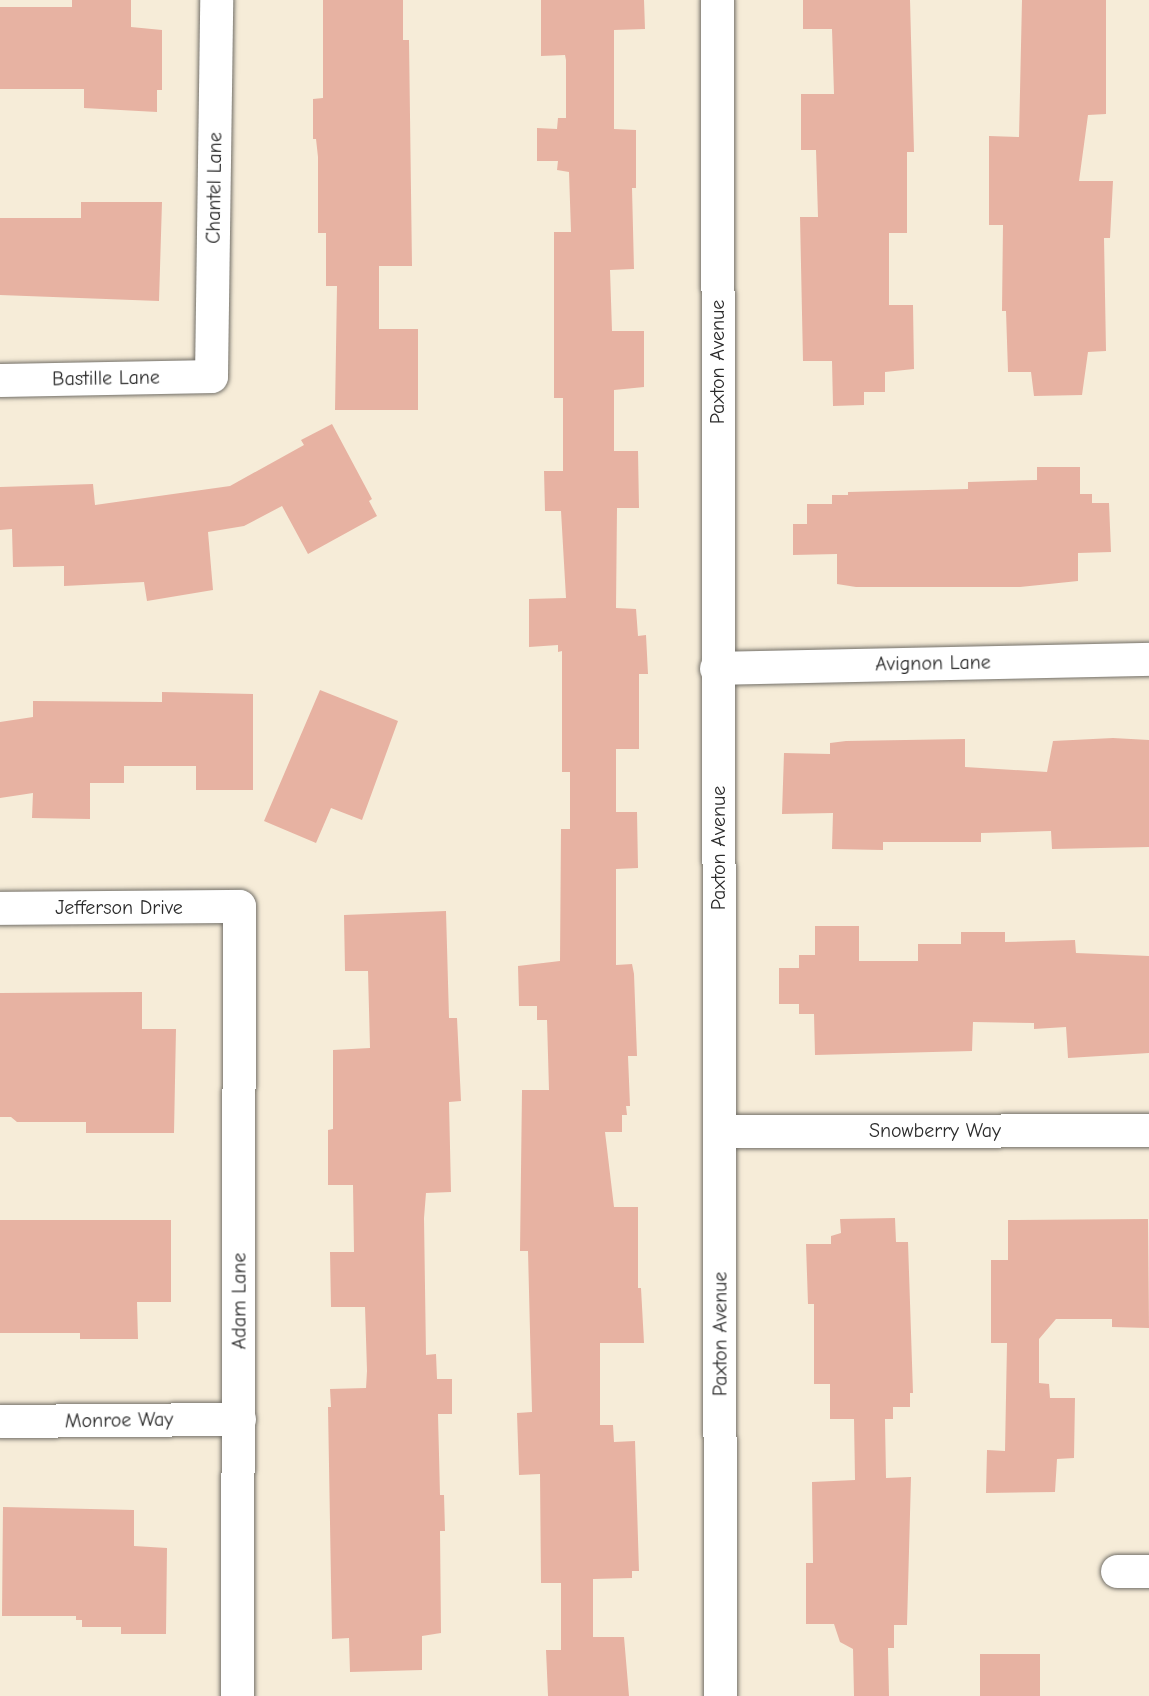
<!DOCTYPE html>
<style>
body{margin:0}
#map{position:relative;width:1149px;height:1696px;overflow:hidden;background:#f6ecd8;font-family:"Comic Neue",sans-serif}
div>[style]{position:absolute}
.building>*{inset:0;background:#e7b2a2}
.roads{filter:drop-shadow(0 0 2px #726f68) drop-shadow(0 0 2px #726f68)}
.minor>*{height:33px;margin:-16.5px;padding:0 16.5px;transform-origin:16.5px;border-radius:16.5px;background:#fff}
span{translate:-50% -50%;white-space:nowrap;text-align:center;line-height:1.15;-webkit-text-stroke:5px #fff;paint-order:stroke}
.street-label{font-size:20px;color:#2b2b2b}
</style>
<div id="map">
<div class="building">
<div style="clip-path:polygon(72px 0,131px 0,131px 27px,162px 30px,162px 90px,157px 90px,157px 112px,84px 108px,84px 89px,0 89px,0 7px,72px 7px)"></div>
<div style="clip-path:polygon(323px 0,403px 0,403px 40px,409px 40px,412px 266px,379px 266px,379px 329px,418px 329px,418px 410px,335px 410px,337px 286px,326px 286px,326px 233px,318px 233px,318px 157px,316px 139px,313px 139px,313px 99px,323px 98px)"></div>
<div style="clip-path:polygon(541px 0,644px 0,645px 29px,614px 30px,614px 129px,636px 130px,636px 188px,632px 188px,634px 269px,610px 270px,612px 331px,644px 331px,644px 387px,614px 390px,614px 451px,638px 451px,639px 508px,617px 508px,616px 608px,636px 609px,638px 636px,646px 635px,648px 674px,639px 674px,639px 749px,616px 749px,616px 812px,637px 812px,638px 868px,616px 869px,616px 965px,632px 964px,634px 974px,637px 1056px,628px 1056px,630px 1106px,626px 1106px,627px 1115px,622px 1115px,622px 1132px,605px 1132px,614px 1207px,638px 1207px,638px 1288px,641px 1288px,644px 1343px,600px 1343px,600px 1425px,613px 1425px,614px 1442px,635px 1441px,639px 1571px,632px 1571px,632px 1578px,593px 1579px,593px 1637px,624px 1637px,629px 1696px,548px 1696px,546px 1650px,561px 1650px,561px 1583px,541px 1583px,540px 1474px,519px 1475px,517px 1413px,532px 1412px,528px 1251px,520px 1251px,522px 1090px,549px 1090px,547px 1020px,537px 1020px,537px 1006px,519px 1006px,518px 966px,560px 961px,561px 829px,570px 829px,570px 772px,562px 772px,562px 651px,558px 652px,558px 645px,529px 647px,529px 599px,566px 598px,561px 511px,545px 511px,544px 471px,563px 471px,563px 398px,554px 398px,554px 232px,571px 232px,569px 172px,557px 170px,558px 161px,537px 161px,537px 128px,557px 129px,558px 118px,566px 118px,566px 60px,565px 55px,541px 56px)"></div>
<div style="clip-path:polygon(803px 0,910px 0,914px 152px,907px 152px,907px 233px,889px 233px,889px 305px,913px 305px,914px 369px,885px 372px,885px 392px,864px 392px,864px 405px,833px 406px,832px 361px,803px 361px,800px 217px,818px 217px,816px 150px,801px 150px,801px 94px,834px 94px,832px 29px,803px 29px)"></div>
<div style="clip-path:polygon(1022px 0,1106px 0,1106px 114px,1088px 115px,1079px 181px,1113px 181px,1110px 238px,1104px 238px,1106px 351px,1088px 352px,1082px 395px,1034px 396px,1031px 372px,1008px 372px,1006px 311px,1002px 311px,1003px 225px,989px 225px,989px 136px,1019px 137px)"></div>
<div style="clip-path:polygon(81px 202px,162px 202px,159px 301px,0 295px,0 218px,81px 218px)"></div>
<div style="clip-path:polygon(332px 424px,372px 499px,369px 501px,377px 516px,308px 554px,282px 506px,244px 526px,208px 532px,213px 590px,147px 601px,144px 582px,64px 586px,64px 566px,13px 567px,12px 529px,0 530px,0 487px,93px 484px,95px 505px,230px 486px,304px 445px,301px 440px)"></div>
<div style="clip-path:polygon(1037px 467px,1080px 467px,1080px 494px,1092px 494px,1092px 503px,1109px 503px,1111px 552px,1078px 553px,1078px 581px,1020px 587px,856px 587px,837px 584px,837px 554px,793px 555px,793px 524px,807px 524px,807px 504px,832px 504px,832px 495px,848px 495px,848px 492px,968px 489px,968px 482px,1037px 480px)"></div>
<div style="clip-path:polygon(320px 690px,398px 721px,362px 820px,331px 808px,316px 843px,264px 821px)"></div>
<div style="clip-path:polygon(162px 692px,253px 694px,253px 790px,196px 790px,196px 766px,124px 766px,124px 783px,90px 783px,90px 819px,32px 818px,33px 793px,0 798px,0 722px,33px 717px,33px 701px,162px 702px)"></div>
<div style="clip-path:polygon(1113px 738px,1149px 740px,1149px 847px,1052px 849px,1051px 831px,981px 833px,981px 842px,883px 842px,883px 850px,832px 849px,833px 813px,782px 814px,784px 753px,830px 754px,830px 743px,846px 741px,965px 739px,965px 767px,1047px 772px,1053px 741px)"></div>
<div style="clip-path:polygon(446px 911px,449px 1018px,457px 1018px,461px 1101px,449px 1102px,451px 1192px,426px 1193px,424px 1218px,426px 1355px,436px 1354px,437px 1379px,452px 1379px,452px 1414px,438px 1414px,440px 1495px,444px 1495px,445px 1531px,440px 1531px,441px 1633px,422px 1636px,422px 1670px,350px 1672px,349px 1638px,332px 1639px,328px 1407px,331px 1407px,330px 1389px,366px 1388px,367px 1371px,365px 1307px,331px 1307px,330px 1252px,354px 1252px,353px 1185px,328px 1185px,328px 1130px,333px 1129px,333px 1050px,370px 1048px,368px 971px,345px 971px,344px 915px)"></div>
<div style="clip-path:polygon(815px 926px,859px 926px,859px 961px,918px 961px,918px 944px,961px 944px,961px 932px,1005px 932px,1005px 942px,1075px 940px,1076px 953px,1149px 956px,1149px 1053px,1068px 1058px,1066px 1027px,1034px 1029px,1034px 1023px,973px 1022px,972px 1051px,815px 1055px,814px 1014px,799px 1014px,799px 1004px,779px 1004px,779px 968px,799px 968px,799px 955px,815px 955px)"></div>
<div style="clip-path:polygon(142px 992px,142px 1029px,176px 1029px,174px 1133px,86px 1133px,86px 1122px,17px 1122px,11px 1117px,0 1117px,0 993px)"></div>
<div style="clip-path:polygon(895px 1218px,896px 1242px,908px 1242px,913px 1393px,910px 1393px,910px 1407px,893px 1407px,893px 1419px,885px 1419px,886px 1478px,911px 1477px,907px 1625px,894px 1625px,894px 1648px,888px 1648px,889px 1696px,854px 1696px,853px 1649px,840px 1642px,834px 1624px,806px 1624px,806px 1563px,813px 1563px,812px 1482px,855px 1480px,854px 1419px,830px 1419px,830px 1384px,814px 1384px,814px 1304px,808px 1304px,806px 1244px,831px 1244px,831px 1236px,841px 1233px,840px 1219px)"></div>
<div style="clip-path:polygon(1148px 1219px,1149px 1328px,1112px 1327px,1112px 1319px,1056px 1319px,1039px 1339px,1039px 1383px,1049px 1384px,1050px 1398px,1075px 1398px,1074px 1458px,1057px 1459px,1055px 1492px,986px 1493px,987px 1450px,1005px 1451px,1007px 1343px,991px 1343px,991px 1260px,1008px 1260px,1008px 1220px)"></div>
<div style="clip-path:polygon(0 1220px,171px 1220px,171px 1302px,137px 1302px,138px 1339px,80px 1339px,80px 1333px,0 1333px)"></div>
<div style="clip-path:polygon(3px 1507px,134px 1510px,134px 1546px,167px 1548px,166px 1634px,121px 1634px,121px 1627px,82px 1627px,82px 1620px,76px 1620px,76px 1616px,2px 1616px)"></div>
<div style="clip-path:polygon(980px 1654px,1040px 1654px,1040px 1696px,980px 1696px)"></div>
</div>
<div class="roads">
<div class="minor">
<div style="left:717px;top:0;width:1696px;rotate:89.9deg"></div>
<div style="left:0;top:380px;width:211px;rotate:-1.1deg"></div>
<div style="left:211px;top:376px;width:376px;rotate:-89.2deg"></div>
<div style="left:716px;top:668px;width:433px;rotate:-1.2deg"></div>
<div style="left:0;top:908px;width:239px;rotate:-0.5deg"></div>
<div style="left:239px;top:906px;width:790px;rotate:90.15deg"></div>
<div style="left:720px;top:1131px;width:429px;rotate:-0.1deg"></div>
<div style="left:0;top:1421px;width:239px;rotate:-0.5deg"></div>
<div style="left:1117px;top:1571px;width:32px"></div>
</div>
</div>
<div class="street-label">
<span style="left:214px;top:188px;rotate:-89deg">Chantel Lane</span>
<span style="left:717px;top:362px;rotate:-90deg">Paxton Avenue</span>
<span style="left:106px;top:378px;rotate:-1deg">Bastille Lane</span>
<span style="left:933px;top:663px;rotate:-1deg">Avignon Lane</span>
<span style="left:718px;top:848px;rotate:-90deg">Paxton Avenue</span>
<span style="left:119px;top:907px">Jefferson Drive</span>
<span style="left:935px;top:1130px">Snowberry Way</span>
<span style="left:239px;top:1301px;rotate:-90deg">Adam Lane</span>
<span style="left:720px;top:1334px;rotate:-90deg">Paxton Avenue</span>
<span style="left:119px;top:1420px;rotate:-1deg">Monroe Way</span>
</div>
</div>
